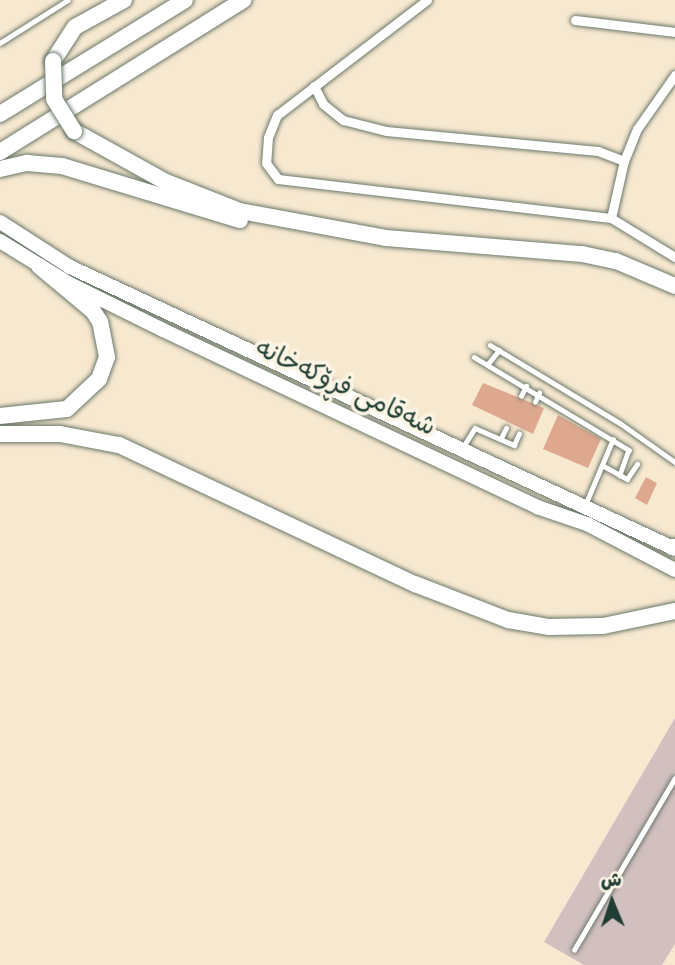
<!DOCTYPE html>
<meta charset="utf-8">
<style>
body{margin:0}
#map{position:relative;width:675px;height:965px;overflow:hidden;background:#f7e8d0;font-family:Mynerve,"Playpen Sans Arabic",sans-serif}
div>[style]{position:absolute}
.industrial>*{inset:0;background:#d2bfc0}
.building>*{inset:0;background:#dea88f}
.roads{filter:drop-shadow(0 0 2px #6b796b) drop-shadow(0 0 2px #6b796b)}
.service>*{height:4.5px;margin:-2.25px;padding:0 2.25px;transform-origin:2.25px;border-radius:2.25px;background:#fff}
.minor>*{height:9px;margin:-4.5px;padding:0 4.5px;transform-origin:4.5px;border-radius:4.5px;background:#fff}
.primary>*{height:14px;margin:-7px;padding:0 7px;transform-origin:7px;border-radius:7px;background:#fff}
.motorway>*{height:16px;margin:-8px;padding:0 8px;transform-origin:8px;border-radius:8px;background:#fff}
.bridges{filter:drop-shadow(0 0 2px #6b796b) drop-shadow(0 0 2px #6b796b)}
.motorway-bridge>*{height:16px;margin:-8px;padding:0 8px;transform-origin:8px;border-radius:8px;background:#fff}
span{translate:-50% -50%;white-space:nowrap;text-align:center;line-height:1.15;-webkit-text-stroke:7px #fcf5e5;paint-order:stroke}
.street-label{font-size:26px;color:#1f3d34}
.north{position:absolute;left:577px;top:867px;width:70px;height:70px;-webkit-text-stroke:5px #fcf5e5;paint-order:stroke;rotate:358deg;font-size:19px;font-weight:700;line-height:28px;text-align:center;color:#1f3d34}
.north::after{content:'';display:block;margin:auto;width:24px;height:32px;background:#1f3d34;clip-path:polygon(50% 0,100% 100%,50% 72%,0 100%)}
</style>
<div id="map">
<div class="industrial">
<div style="clip-path:polygon(675px 718px,675px 944px,662px 965px,584px 965px,544px 942px)"></div>
</div>
<div class="building">
<div style="clip-path:polygon(483px 383px,544px 408px,533px 434px,472px 405px)"></div>
<div style="clip-path:polygon(558px 415px,601px 439px,588px 468px,543px 449px)"></div>
<div style="clip-path:polygon(646px 477px,657px 483px,647px 505px,635px 498px)"></div>
</div>
<div class="roads">
<div class="service">
<div style="left:0;top:43px;width:80px;rotate:-32.3deg"></div>
<div style="left:490px;top:345px;width:152px;rotate:31deg"></div>
<div style="left:620px;top:423px;width:67px;rotate:35.3deg"></div>
<div style="left:474px;top:357px;width:181px;rotate:31deg"></div>
<div style="left:629px;top:450px;width:27px;rotate:110deg"></div>
<div style="left:487px;top:365px;width:19px;rotate:-51deg"></div>
<div style="left:521px;top:396px;width:11px;rotate:-63deg"></div>
<div style="left:535px;top:402px;width:10px;rotate:-66deg"></div>
<div style="left:501px;top:438px;width:11px;rotate:-63deg"></div>
<div style="left:463px;top:447px;width:22px;rotate:-58deg"></div>
<div style="left:475px;top:428px;width:43px;rotate:23.6deg"></div>
<div style="left:514px;top:445px;width:12px;rotate:-66deg"></div>
<div style="left:602px;top:465px;width:29px;rotate:29deg"></div>
<div style="left:627px;top:479px;width:18px;rotate:-56deg"></div>
<div style="left:586px;top:503px;width:69px;rotate:-67.1deg"></div>
<div style="left:574px;top:950px;width:199px;rotate:-59.6deg"></div>
</div>
<div class="minor">
<div style="left:427px;top:0;width:189px;rotate:142.5deg"></div>
<div style="left:277px;top:115px;width:24px;rotate:112deg"></div>
<div style="left:268px;top:137px;width:26px;rotate:94deg"></div>
<div style="left:266px;top:163px;width:20px;rotate:53deg"></div>
<div style="left:278px;top:179px;width:335px;rotate:6.7deg"></div>
<div style="left:611px;top:218px;width:75px;rotate:31.4deg"></div>
<div style="left:575px;top:20px;width:101px;rotate:6.8deg"></div>
<div style="left:314px;top:86px;width:20px;rotate:63deg"></div>
<div style="left:323px;top:104px;width:26px;rotate:39deg"></div>
<div style="left:343px;top:120px;width:44px;rotate:14.3deg"></div>
<div style="left:386px;top:131px;width:213px;rotate:5.4deg"></div>
<div style="left:598px;top:151px;width:28px;rotate:21deg"></div>
<div style="left:611px;top:218px;width:58px;rotate:-77.2deg"></div>
<div style="left:624px;top:161px;width:35px;rotate:-68deg"></div>
<div style="left:637px;top:129px;width:66px;rotate:-54.9deg"></div>
</div>
<div class="primary">
<div style="left:0;top:222px;width:83px;rotate:32.7deg"></div>
<div style="left:70px;top:267px;width:667px;rotate:24.99deg"></div>
<div style="left:0;top:241px;width:80px;rotate:31.7deg"></div>
<div style="left:68px;top:283px;width:106px;rotate:26.3deg"></div>
<div style="left:163px;top:330px;width:414px;rotate:25.3deg"></div>
<div style="left:537px;top:507px;width:53px;rotate:18.8deg"></div>
<div style="left:587px;top:524px;width:99px;rotate:27.6deg"></div>
</div>
<div class="motorway">
<div style="left:53px;top:61px;width:40px;rotate:-57.1deg"></div>
<div style="left:75px;top:27px;width:56px;rotate:-28.9deg"></div>
<div style="left:0;top:114px;width:217px;rotate:-31.6deg"></div>
<div style="left:74px;top:131px;width:105px;rotate:29deg"></div>
<div style="left:166px;top:182px;width:79px;rotate:21.4deg"></div>
<div style="left:240px;top:211px;width:148px;rotate:10.5deg"></div>
<div style="left:386px;top:238px;width:197px;rotate:4.7deg"></div>
<div style="left:582px;top:254px;width:35px;rotate:12deg"></div>
<div style="left:616px;top:261px;width:64px;rotate:23deg"></div>
<div style="left:0;top:152px;width:287px;rotate:-32deg"></div>
<div style="left:0;top:169px;width:28px;rotate:-13deg"></div>
<div style="left:27px;top:163px;width:35px;rotate:5deg"></div>
<div style="left:62px;top:166px;width:186px;rotate:16.9deg"></div>
<div style="left:0;top:416px;width:67px;rotate:-6deg"></div>
<div style="left:67px;top:409px;width:44px;rotate:-43.2deg"></div>
<div style="left:99px;top:379px;width:23px;rotate:-70deg"></div>
<div style="left:107px;top:357px;width:36px;rotate:-101deg"></div>
<div style="left:100px;top:322px;width:13px;rotate:-122deg"></div>
<div style="left:93px;top:311px;width:70px;rotate:-140.2deg"></div>
<div style="left:0;top:434px;width:60px"></div>
<div style="left:60px;top:434px;width:60px;rotate:10.6deg"></div>
<div style="left:119px;top:445px;width:327px;rotate:25.2deg"></div>
<div style="left:415px;top:584px;width:100px;rotate:21.2deg"></div>
<div style="left:508px;top:620px;width:42px;rotate:9.7deg"></div>
<div style="left:549px;top:627px;width:54px;rotate:-1.1deg"></div>
<div style="left:603px;top:626px;width:74px;rotate:-11.8deg"></div>
<div style="left:672px;top:547px;width:3px"></div>
</div>
</div>
<div class="bridges">
<div class="motorway-bridge">
<div style="left:53px;top:61px;width:38px;rotate:88deg"></div>
<div style="left:54px;top:99px;width:38px;rotate:58deg"></div>
</div>
</div>
<div class="street-label">
<span style="left:345px;top:389px;rotate:25deg">شەقامی فڕۆکەخانە</span>
</div>
<div class="north">ش</div>
</div>
